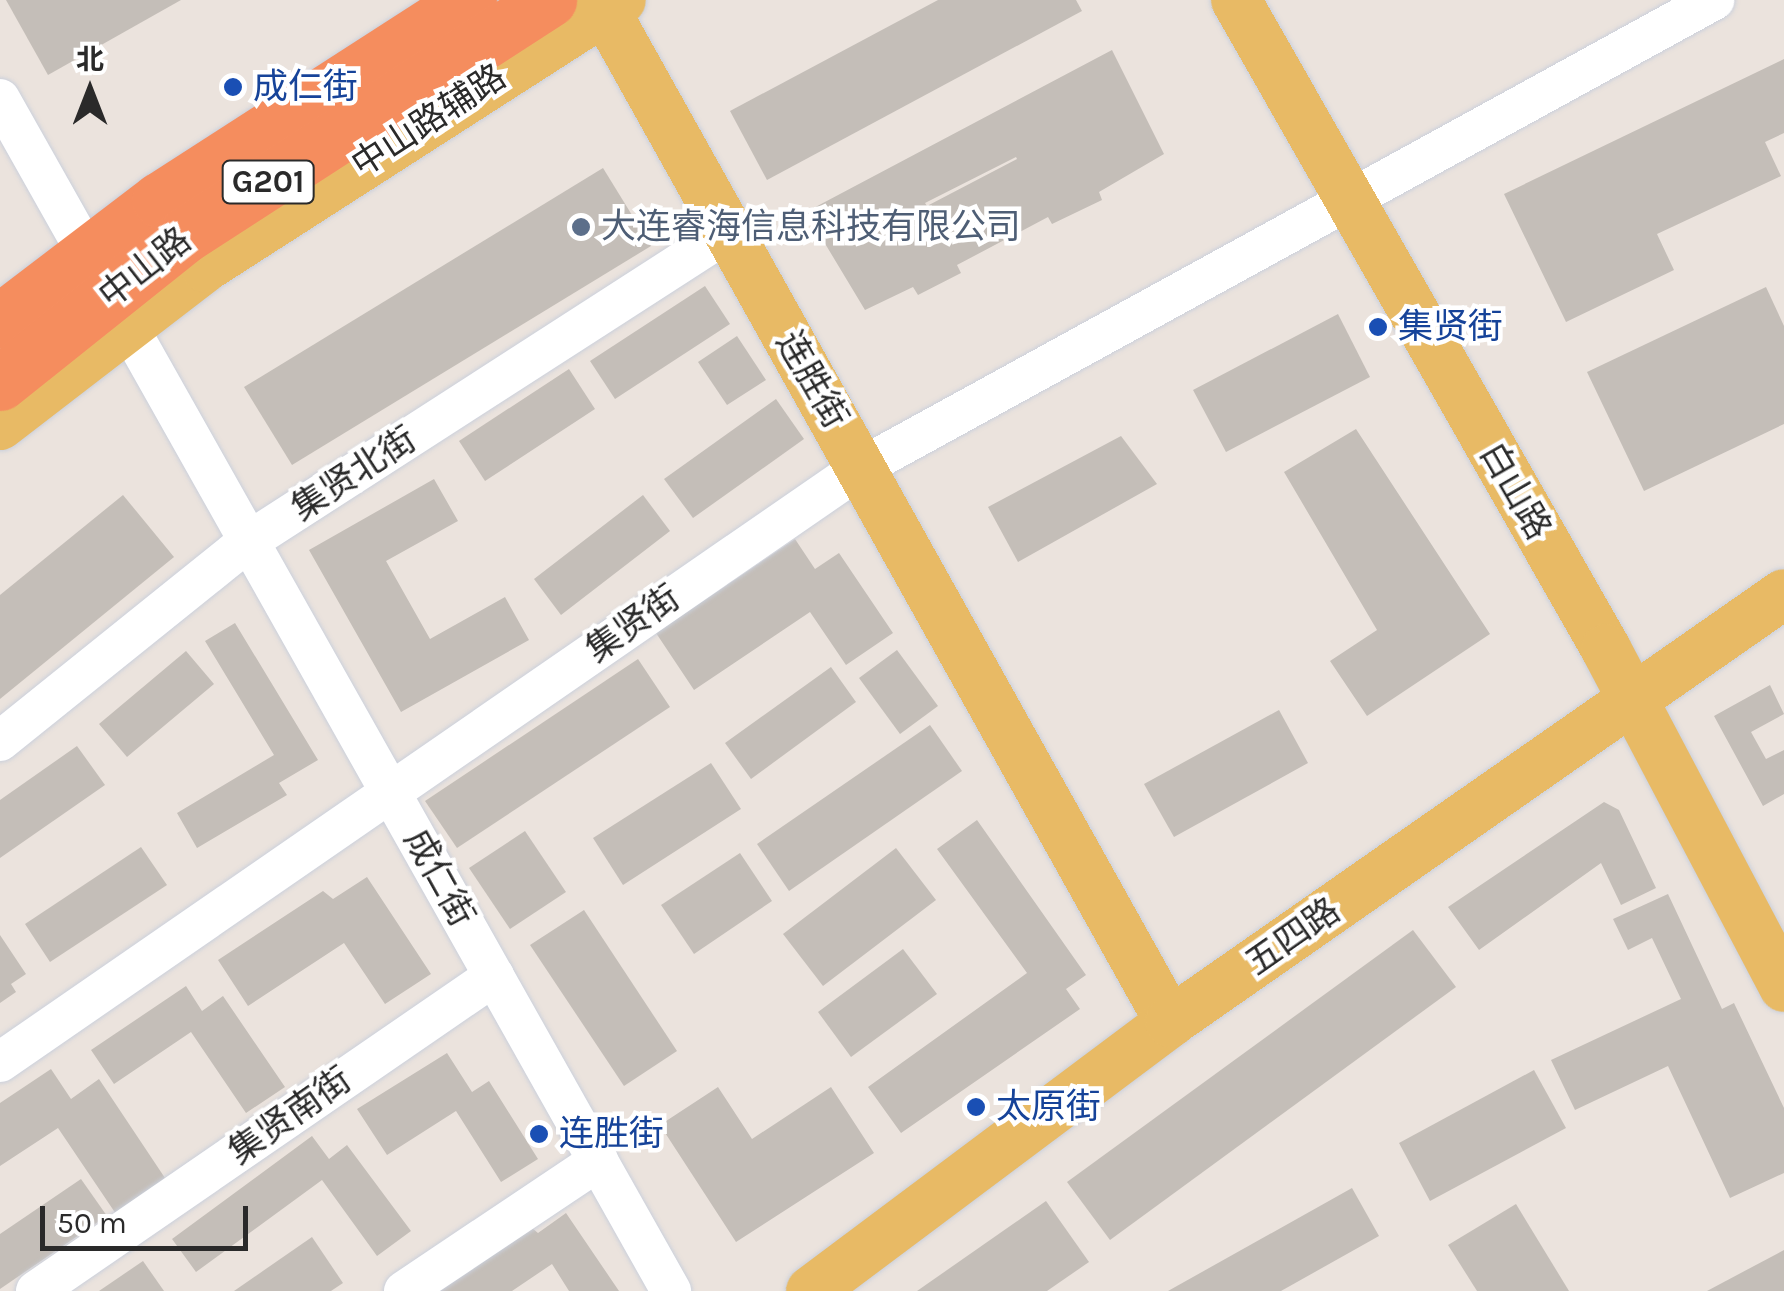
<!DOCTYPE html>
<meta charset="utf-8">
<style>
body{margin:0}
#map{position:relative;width:1784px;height:1291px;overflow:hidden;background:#ebe3dd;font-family:Karla,"Noto Sans SC",sans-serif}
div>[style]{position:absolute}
.building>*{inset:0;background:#c4beb8}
.roads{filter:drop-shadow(0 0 2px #cbd0db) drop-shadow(0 0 2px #cbd0db)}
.minor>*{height:40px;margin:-20px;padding:0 20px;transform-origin:20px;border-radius:20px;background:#fff}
.major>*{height:50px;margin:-25px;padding:0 25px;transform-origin:25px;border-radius:25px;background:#e8ba65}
.highway>*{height:55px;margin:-27.5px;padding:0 27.5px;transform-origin:27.5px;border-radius:27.5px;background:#f58d5e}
.dots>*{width:28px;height:28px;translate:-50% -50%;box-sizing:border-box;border:5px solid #fff;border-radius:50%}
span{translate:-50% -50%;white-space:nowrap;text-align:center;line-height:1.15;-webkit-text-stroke:9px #fff;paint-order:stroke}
.shield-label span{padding:2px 8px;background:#fff;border:2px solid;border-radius:8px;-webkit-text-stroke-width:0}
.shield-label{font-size:32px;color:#2a2a2a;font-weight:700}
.transit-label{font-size:35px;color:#164399}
.left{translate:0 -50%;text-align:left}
.street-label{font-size:35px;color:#2a2a2a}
.service-label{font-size:35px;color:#4e5e75}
.north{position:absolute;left:40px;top:40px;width:100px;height:100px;-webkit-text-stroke:8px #fff;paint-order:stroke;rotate:0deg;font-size:28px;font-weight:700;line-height:40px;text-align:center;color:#2a2a2a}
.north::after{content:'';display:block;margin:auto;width:35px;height:45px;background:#2a2a2a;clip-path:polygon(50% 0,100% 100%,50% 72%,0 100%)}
.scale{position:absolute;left:40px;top:1206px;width:208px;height:45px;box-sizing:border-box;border:5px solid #2a2a2a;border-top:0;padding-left:12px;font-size:30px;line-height:35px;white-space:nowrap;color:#2a2a2a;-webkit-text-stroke:8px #fff;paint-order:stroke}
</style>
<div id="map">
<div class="building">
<div style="clip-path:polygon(6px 0,181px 0,48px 75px)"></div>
<div style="clip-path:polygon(938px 0,1076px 0,1082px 11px,767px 180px,730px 111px)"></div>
<div style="clip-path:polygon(evenodd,1112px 50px,1164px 154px,1099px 192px,1102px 200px,1052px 224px,1048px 217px,957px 265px,961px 273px,918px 295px,913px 287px,865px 310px,806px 212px,1112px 50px,1016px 157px,1017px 159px,927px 206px,925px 203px,1016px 157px)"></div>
<div style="clip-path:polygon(1784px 59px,1784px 133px,1765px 142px,1781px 176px,1657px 234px,1674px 270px,1566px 322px,1504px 194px)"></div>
<div style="clip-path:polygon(603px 168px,651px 246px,292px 465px,244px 387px)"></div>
<div style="clip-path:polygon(705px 286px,730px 324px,615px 399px,590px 361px)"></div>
<div style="clip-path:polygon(1766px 287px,1784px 326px,1784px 424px,1644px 491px,1587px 372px)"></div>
<div style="clip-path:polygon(1338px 314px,1370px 377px,1226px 452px,1193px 390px)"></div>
<div style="clip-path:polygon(737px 336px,766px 380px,727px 405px,698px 362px)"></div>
<div style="clip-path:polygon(569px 369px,595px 409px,485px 481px,459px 441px)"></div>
<div style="clip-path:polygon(776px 399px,804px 439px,693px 518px,664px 479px)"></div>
<div style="clip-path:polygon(1356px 429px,1490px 634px,1367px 716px,1330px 661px,1377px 630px,1284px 472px)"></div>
<div style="clip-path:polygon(1121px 436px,1157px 484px,1018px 562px,988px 507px)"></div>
<div style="clip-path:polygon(434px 479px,458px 521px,386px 561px,430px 639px,505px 597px,529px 640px,401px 712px,309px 550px)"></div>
<div style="clip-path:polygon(123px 495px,174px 557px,0 699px,0 595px)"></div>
<div style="clip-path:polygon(643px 495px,670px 531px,561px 615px,534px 579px)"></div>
<div style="clip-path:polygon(795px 539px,815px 569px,839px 553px,893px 633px,846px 665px,810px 612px,694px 690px,656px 633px)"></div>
<div style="clip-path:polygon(235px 623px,318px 760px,279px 783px,287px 795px,197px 848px,177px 813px,274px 755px,205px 641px)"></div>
<div style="clip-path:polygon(897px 650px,938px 706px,900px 734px,859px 678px)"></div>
<div style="clip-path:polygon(186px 651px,214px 684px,127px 757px,99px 724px)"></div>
<div style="clip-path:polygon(638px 659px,670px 707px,457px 848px,425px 801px)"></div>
<div style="clip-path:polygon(831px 667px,856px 702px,751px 779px,725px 743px)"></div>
<div style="clip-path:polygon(1770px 685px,1784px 714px,1751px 732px,1766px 759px,1784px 750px,1784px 794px,1763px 806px,1714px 716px)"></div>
<div style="clip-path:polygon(1279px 710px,1308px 763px,1174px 837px,1144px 784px)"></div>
<div style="clip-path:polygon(930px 725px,962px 771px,789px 891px,757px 844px)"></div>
<div style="clip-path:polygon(77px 746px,105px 785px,0 858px,0 800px)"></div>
<div style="clip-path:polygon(711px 763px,741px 809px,623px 885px,593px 838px)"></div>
<div style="clip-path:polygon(1604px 802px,1619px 810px,1656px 888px,1621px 905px,1601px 863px,1479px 950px,1448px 907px)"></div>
<div style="clip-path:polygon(977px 820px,1086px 975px,1066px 989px,1080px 1009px,901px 1133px,868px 1087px,1027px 973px,937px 849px)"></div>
<div style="clip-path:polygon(525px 831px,566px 892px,510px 929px,469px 868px)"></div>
<div style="clip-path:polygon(141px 847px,167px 885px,50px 962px,25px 924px)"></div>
<div style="clip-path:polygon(896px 848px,936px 900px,823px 986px,783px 934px)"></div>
<div style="clip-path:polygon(740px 853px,772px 901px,694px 954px,661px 905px)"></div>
<div style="clip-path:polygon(367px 877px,431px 974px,385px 1004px,344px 943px,248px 1006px,218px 960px,323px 891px,333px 899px)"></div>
<div style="clip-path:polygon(1668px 894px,1722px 1009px,1734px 1003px,1784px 1108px,1784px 1173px,1730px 1198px,1668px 1066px,1575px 1110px,1551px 1060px,1681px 999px,1652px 938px,1628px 950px,1613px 919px)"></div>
<div style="clip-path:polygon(584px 910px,677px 1051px,624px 1086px,530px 945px)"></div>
<div style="clip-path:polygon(1413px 930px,1456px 987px,1110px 1240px,1067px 1182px)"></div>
<div style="clip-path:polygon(0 935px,26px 974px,11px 984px,16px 992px,0 1003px)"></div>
<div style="clip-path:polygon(903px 949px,937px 994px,851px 1057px,818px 1012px)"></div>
<div style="clip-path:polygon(186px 986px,202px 1011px,223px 996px,285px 1087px,246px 1113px,191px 1032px,114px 1084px,91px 1050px)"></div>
<div style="clip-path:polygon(447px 1053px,472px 1092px,489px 1081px,538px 1159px,501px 1182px,456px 1111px,387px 1155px,357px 1109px)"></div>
<div style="clip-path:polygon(51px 1069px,71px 1099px,99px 1079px,167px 1181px,116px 1214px,58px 1128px,0 1166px,0 1103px)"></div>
<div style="clip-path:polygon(1534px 1070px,1566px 1128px,1430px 1201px,1399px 1143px)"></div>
<div style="clip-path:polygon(718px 1087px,752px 1139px,831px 1087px,874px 1153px,736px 1242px,660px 1125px)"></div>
<div style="clip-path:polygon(312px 1136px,329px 1159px,347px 1145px,411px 1231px,377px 1256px,322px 1180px,196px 1272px,172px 1239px)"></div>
<div style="clip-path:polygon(81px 1179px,107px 1216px,0 1289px,0 1234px)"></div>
<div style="clip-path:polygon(1352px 1188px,1379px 1236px,1281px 1291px,1168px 1291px)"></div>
<div style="clip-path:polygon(1046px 1201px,1089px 1262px,1047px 1291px,917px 1291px)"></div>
<div style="clip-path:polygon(1516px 1204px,1569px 1291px,1477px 1291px,1448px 1245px)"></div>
<div style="clip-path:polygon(566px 1213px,619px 1291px,569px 1291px,552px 1264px,512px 1291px,427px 1291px,527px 1224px,538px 1233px)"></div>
<div style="clip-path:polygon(312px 1237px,343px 1283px,331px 1291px,234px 1291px)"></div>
<div style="clip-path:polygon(1784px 1250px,1784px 1291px,1707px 1291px)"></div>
<div style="clip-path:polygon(143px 1261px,164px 1291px,99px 1291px)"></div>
</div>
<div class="roads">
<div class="minor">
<div style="left:0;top:99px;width:1368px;rotate:60.62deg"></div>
<div style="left:0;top:741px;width:319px;rotate:-38.8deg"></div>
<div style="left:249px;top:541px;width:569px;rotate:-32.8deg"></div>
<div style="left:0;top:1062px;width:1047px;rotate:-34.62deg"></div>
<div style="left:862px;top:467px;width:972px;rotate:-28.73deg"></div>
<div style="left:36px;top:1291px;width:556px;rotate:-34.52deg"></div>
<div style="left:404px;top:1291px;width:234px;rotate:-33.8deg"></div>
</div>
<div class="major">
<div style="left:599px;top:0;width:1171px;rotate:60.81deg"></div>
<div style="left:1236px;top:0;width:747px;rotate:60.31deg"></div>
<div style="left:1606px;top:649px;width:382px;rotate:62.2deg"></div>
<div style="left:0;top:425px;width:259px;rotate:-37.6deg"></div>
<div style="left:205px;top:267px;width:494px;rotate:-32.7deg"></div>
<div style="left:811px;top:1291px;width:449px;rotate:-36.8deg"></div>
<div style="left:1170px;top:1022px;width:748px;rotate:-34.88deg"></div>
</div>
<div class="highway">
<div style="left:0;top:321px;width:200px;rotate:-37.3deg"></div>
<div style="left:159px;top:200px;width:369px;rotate:-32.8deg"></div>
<div style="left:0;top:383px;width:236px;rotate:-38.6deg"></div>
<div style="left:184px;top:236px;width:435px;rotate:-32.9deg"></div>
</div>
</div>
<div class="dots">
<div style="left:233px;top:87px;background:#1a4fb4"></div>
<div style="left:581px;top:227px;background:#5c6f8a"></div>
<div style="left:1378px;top:327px;background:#1a4fb4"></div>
<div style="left:976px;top:1107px;background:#1a4fb4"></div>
<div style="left:539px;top:1134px;background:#1a4fb4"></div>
</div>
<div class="shield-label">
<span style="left:268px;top:182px">G201</span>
</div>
<div class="transit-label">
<span class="left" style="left:253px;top:87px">成仁街</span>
<span class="left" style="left:1398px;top:327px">集贤街</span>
<span class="left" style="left:996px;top:1107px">太原街</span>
<span class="left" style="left:559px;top:1134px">连胜街</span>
</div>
<div class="street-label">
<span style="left:429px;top:121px;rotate:-33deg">中山路辅路</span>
<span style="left:145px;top:268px;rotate:-38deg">中山路</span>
<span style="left:812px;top:380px;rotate:60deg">连胜街</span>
<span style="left:354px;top:474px;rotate:-33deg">集贤北街</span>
<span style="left:1515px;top:491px;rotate:60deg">白山路</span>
<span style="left:633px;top:624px;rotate:-35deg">集贤街</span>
<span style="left:439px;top:878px;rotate:61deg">成仁街</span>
<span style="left:1293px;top:937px;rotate:-35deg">五四路</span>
<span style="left:290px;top:1116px;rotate:-35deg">集贤南街</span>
</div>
<div class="service-label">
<span class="left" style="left:601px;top:227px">大连睿海信息科技有限公司</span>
</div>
<div class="north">北</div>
<div class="scale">50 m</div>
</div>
